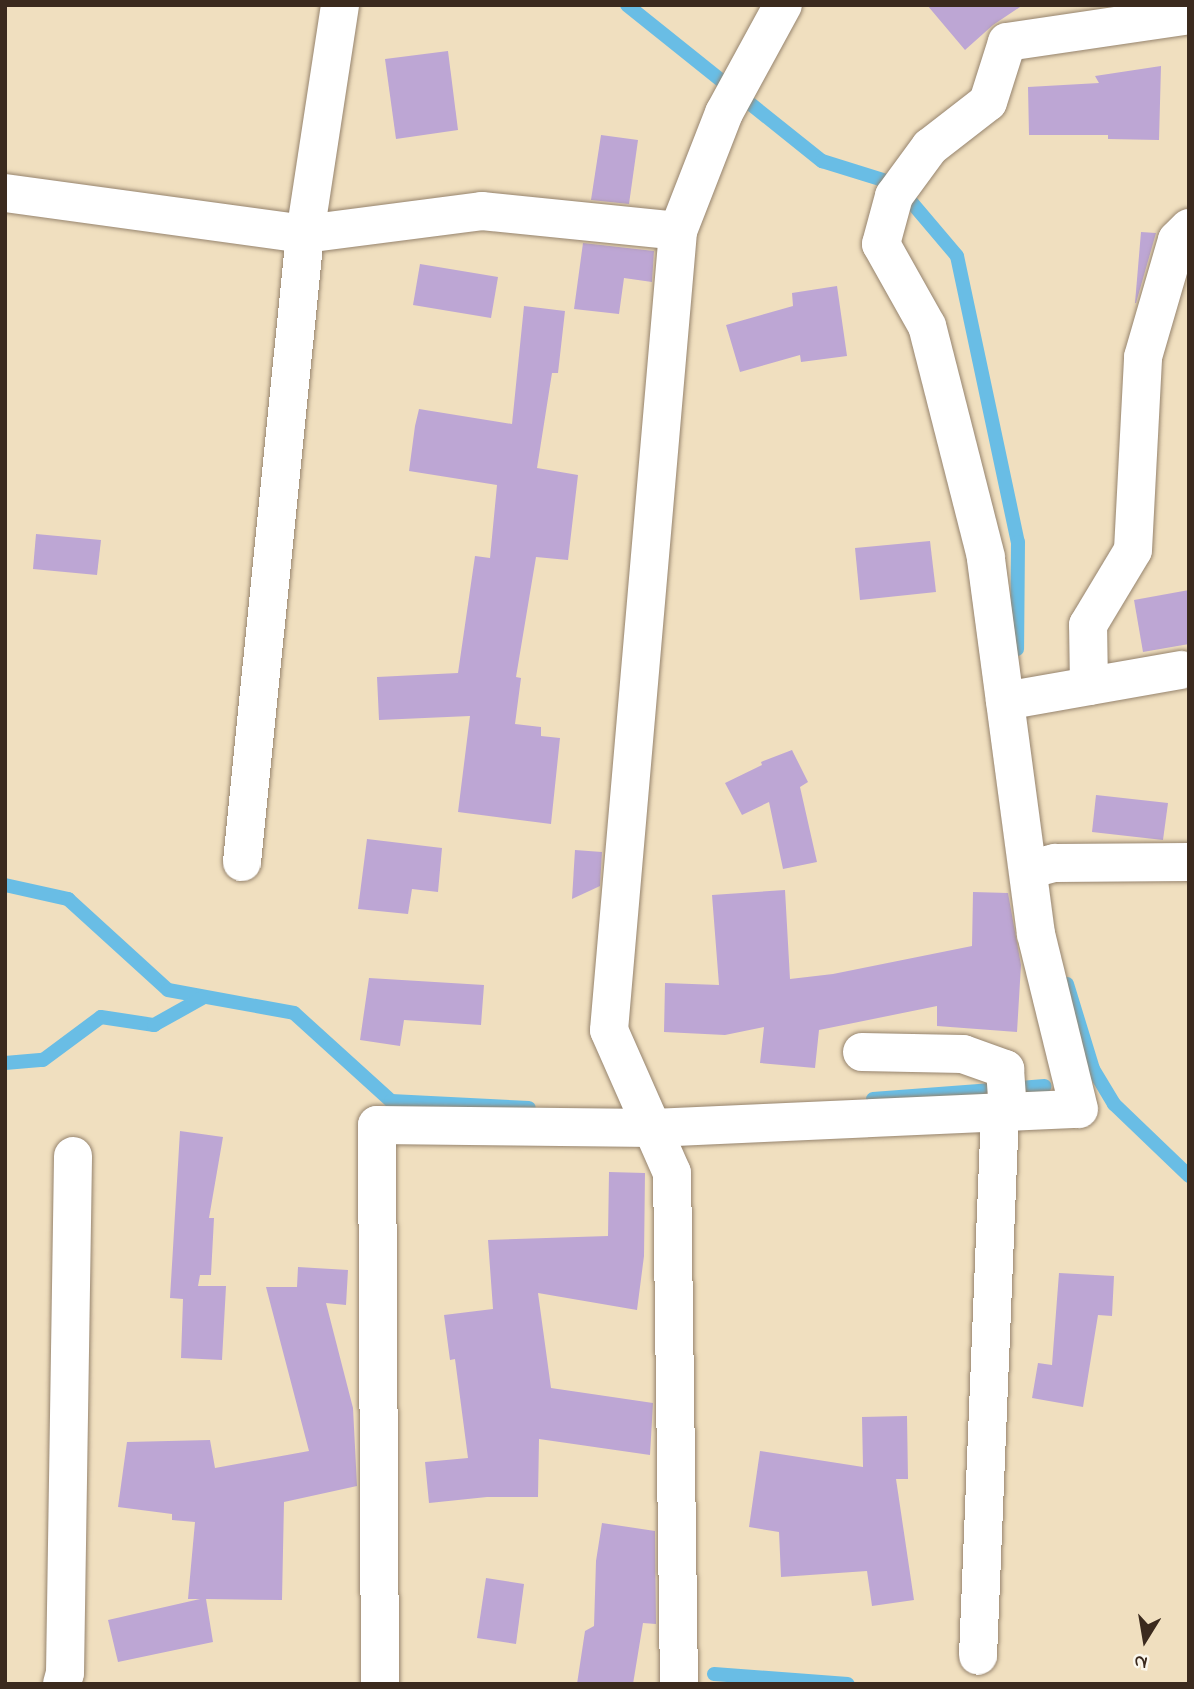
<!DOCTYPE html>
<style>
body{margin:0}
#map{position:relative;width:1194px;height:1689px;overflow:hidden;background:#f0dfbf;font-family:"Indie Flower",sans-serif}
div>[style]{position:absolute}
.stream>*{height:14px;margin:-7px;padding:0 7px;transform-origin:7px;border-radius:7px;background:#69bde5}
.building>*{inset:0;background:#bda6d4}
.roads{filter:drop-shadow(0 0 2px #96846e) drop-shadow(0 0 2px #96846e)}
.minor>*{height:38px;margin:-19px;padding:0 19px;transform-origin:19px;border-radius:19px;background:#fff}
span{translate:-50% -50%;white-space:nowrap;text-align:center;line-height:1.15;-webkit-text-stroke:5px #fbf7ec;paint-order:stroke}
.frame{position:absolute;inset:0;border:7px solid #3b2a1e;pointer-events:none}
.north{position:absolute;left:1110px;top:1605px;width:70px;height:70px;-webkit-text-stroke:5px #fbf7ec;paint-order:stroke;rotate:191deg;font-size:19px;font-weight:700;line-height:28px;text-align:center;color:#3b2a1e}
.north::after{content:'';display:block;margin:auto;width:24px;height:32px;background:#3b2a1e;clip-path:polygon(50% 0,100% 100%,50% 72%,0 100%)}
</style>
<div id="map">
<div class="stream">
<div style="left:627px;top:5px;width:250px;rotate:38.7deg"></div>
<div style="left:822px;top:161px;width:77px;rotate:17.3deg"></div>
<div style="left:896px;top:184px;width:94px;rotate:49.7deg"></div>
<div style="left:957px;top:256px;width:292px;rotate:78deg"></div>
<div style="left:1018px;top:542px;width:107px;rotate:90.5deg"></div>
<div style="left:5px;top:885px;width:65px;rotate:12.5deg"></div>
<div style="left:68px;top:899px;width:135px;rotate:42.3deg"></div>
<div style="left:168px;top:990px;width:128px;rotate:10.3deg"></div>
<div style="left:294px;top:1013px;width:131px;rotate:42.2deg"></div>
<div style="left:391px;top:1101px;width:138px;rotate:2.9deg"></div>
<div style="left:1067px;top:984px;width:89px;rotate:73deg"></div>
<div style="left:1093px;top:1069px;width:41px;rotate:59deg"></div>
<div style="left:1114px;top:1104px;width:104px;rotate:43.8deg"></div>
<div style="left:5px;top:1063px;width:38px;rotate:-5deg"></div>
<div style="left:43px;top:1060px;width:72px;rotate:-36.6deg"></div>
<div style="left:101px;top:1017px;width:54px;rotate:8.6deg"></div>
<div style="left:154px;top:1025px;width:57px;rotate:-29.2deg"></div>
<div style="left:873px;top:1099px;width:172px;rotate:-4.3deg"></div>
<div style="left:714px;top:1674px;width:134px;rotate:4.3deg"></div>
</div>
<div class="building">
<div style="clip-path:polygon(927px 5px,1023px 5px,993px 25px,965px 50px)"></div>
<div style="clip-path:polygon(448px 51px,458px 130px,396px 139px,385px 59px)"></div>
<div style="clip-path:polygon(1161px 66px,1159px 140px,1108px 139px,1108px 135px,1029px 135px,1028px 87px,1099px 83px,1095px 76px)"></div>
<div style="clip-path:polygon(601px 135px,638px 140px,629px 204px,591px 200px)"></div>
<div style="clip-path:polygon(1141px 232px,1156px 233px,1136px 303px,1135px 303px)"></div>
<div style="clip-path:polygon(583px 243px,654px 251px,652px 282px,624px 278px,619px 314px,574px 309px)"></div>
<div style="clip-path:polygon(420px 264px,498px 277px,491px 318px,413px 305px)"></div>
<div style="clip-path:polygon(837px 286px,847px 356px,801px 362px,800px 355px,740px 372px,726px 325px,793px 306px,792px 293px)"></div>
<div style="clip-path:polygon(524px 306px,565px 311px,558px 373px,552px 373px,537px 468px,578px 475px,568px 560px,536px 557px,516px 677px,521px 678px,515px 724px,541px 727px,541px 736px,560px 738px,551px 824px,458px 812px,470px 716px,379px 720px,377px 677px,458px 673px,475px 556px,490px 558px,497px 485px,409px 471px,415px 426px,419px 409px,512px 424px)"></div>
<div style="clip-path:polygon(36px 534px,101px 540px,97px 575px,33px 569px)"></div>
<div style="clip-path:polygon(930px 541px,936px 592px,860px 600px,855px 548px)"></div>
<div style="clip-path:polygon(1189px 590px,1189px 644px,1143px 652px,1134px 600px)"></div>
<div style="clip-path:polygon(792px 750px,808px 782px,800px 787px,817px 862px,783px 869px,769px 802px,742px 815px,725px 783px,762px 765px,761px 762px)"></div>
<div style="clip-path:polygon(1096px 795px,1168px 803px,1163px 840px,1092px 832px)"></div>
<div style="clip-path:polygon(367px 839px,442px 848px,438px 892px,412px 889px,408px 914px,358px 909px)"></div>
<div style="clip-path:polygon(575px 850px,602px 852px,600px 886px,572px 899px)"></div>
<div style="clip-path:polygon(785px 890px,790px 979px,833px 974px,972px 946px,973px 892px,1008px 893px,1021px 965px,1017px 1032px,937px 1026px,937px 1006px,819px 1030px,815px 1068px,760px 1063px,764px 1027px,725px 1035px,664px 1032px,665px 983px,719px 985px,712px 895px)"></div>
<div style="clip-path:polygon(369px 978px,484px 985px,481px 1025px,404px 1020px,400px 1046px,360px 1040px)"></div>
<div style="clip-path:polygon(180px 1131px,223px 1137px,209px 1218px,214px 1218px,211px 1275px,200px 1275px,198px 1286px,226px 1286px,222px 1360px,181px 1358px,183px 1299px,170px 1298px)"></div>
<div style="clip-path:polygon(609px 1172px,645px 1173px,644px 1256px,637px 1310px,538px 1293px,551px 1388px,653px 1403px,650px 1455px,539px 1439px,538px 1497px,487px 1497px,429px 1503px,425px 1462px,468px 1458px,455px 1359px,450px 1360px,444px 1315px,493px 1309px,488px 1240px,608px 1236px)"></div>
<div style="clip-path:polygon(298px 1267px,348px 1270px,346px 1305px,326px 1303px,353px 1408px,357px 1486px,284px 1502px,282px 1600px,206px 1599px,213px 1642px,118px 1662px,108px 1620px,200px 1599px,188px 1599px,195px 1522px,172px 1520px,172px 1514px,118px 1507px,127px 1442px,210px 1440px,215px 1468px,309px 1451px,266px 1287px,297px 1287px)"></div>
<div style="clip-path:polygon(1059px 1273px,1114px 1276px,1112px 1316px,1098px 1315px,1083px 1407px,1032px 1398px,1038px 1363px,1052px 1365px)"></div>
<div style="clip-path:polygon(907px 1416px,908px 1479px,896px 1479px,914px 1600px,872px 1606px,867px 1571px,781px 1577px,779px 1532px,749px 1527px,760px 1451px,863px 1467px,862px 1417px)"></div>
<div style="clip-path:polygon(602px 1523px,655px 1531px,656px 1624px,643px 1623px,633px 1684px,577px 1684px,585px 1631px,594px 1626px,596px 1561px)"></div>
<div style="clip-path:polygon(486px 1578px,524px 1584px,516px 1644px,477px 1638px)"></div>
</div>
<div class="roads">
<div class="minor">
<div style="left:5px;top:193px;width:303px;rotate:7.8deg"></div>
<div style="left:305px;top:234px;width:178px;rotate:-7.4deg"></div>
<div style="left:482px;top:211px;width:197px;rotate:5.8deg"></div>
<div style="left:1089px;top:686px;width:61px;rotate:-90.9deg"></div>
<div style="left:1088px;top:625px;width:87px;rotate:-59deg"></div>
<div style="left:1133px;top:550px;width:193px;rotate:-87deg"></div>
<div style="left:1143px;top:357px;width:122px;rotate:-73.8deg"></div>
<div style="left:1177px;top:240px;width:17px;rotate:-45deg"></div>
<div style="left:1005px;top:701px;width:179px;rotate:-10deg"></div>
<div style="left:242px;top:862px;width:631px;rotate:-84.27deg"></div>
<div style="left:305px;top:234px;width:232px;rotate:-81.3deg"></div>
<div style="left:1028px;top:870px;width:28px;rotate:-15deg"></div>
<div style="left:1055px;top:863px;width:134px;rotate:-0.4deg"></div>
<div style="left:862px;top:1052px;width:101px;rotate:1.1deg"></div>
<div style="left:963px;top:1054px;width:45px;rotate:19.7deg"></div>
<div style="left:1005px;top:1069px;width:29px;rotate:86deg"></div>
<div style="left:1007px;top:1098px;width:17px;rotate:115deg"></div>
<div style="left:1000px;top:1113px;width:543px;rotate:92.32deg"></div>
<div style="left:62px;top:1684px;width:11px;rotate:-75deg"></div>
<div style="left:65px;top:1673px;width:517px;rotate:-89.11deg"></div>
<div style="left:380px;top:1684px;width:559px;rotate:-90.31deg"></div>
<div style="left:377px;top:1125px;width:276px;rotate:0.6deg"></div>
<div style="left:653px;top:1128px;width:426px;rotate:-2.6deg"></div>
<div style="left:1079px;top:1109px;width:180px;rotate:-103.8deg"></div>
<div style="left:1036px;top:934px;width:380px;rotate:-97.6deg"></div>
<div style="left:986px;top:557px;width:238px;rotate:-104.3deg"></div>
<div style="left:927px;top:326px;width:94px;rotate:-119.3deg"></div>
<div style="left:881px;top:244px;width:50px;rotate:-74.8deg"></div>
<div style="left:894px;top:196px;width:61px;rotate:-53.7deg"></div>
<div style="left:930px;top:147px;width:73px;rotate:-37.8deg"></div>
<div style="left:988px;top:102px;width:63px;rotate:-72.4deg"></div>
<div style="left:1007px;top:42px;width:184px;rotate:-8.4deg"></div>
<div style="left:679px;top:1684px;width:511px;rotate:-90.78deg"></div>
<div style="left:672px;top:1173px;width:156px;rotate:-113.8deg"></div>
<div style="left:609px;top:1030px;width:802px;rotate:-85.06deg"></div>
<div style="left:678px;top:231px;width:127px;rotate:-68.7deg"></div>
<div style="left:724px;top:113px;width:123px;rotate:-61.4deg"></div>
</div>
</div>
<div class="frame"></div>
<div class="north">N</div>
</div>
